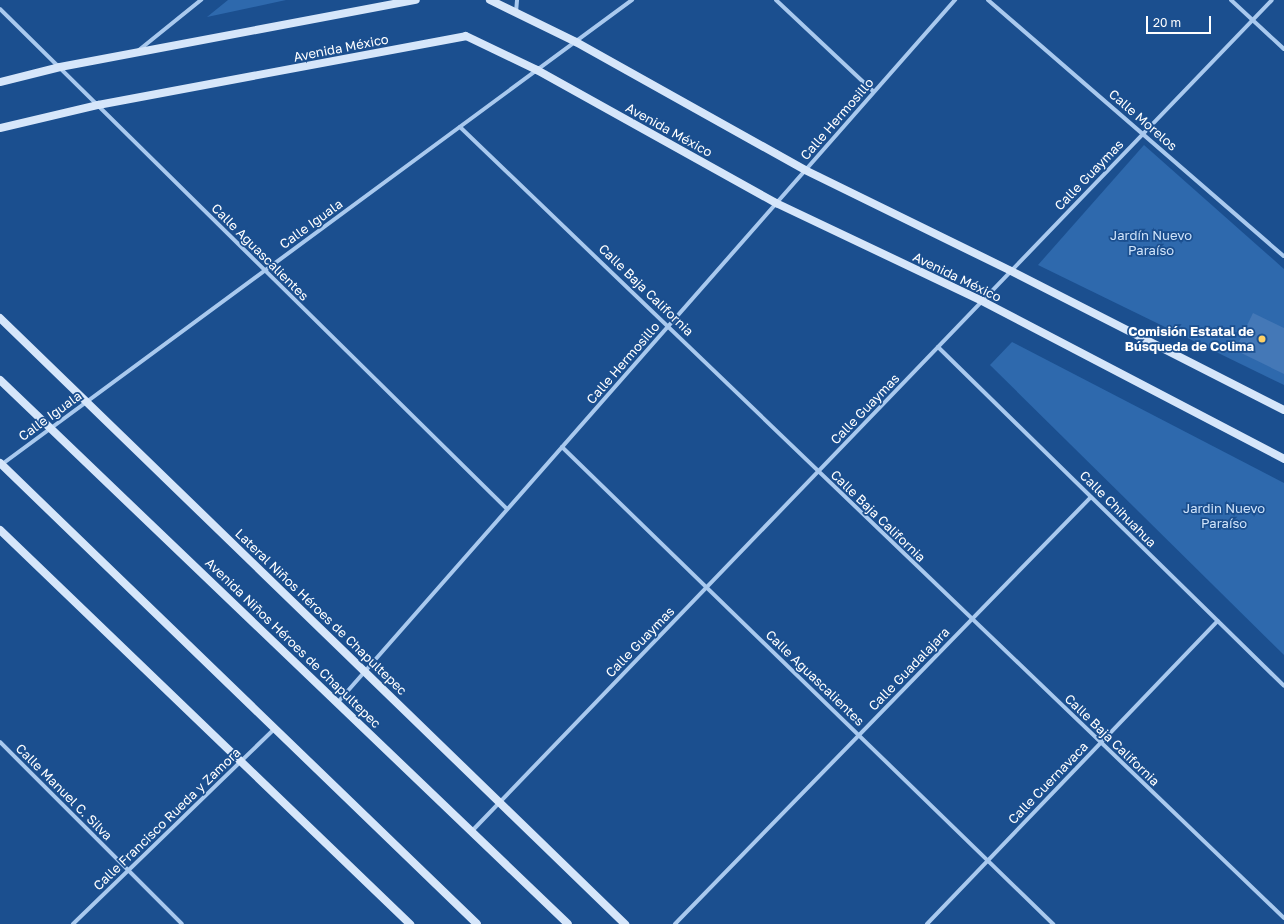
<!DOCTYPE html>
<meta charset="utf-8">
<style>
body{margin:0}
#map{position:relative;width:1284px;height:924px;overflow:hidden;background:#1b4f8f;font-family:"Golos Text",sans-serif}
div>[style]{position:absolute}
.green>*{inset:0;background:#2e69ad}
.building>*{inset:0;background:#4478b7}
.street>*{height:4px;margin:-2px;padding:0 2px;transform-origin:2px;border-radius:2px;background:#a9c9ee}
.secondary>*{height:8px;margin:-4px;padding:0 4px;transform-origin:4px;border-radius:4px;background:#d6e6fa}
.dots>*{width:11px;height:11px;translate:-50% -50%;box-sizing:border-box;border:2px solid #1b4f8f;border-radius:50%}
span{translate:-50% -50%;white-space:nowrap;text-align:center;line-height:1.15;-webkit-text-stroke:3.5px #1b4f8f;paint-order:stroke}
.street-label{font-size:13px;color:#fff}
.park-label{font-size:13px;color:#cfe3fa}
.poi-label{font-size:13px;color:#fff;font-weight:700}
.right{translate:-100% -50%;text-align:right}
.scale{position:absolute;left:1146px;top:16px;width:65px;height:18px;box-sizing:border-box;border:2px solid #fff;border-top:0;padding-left:5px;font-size:12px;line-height:14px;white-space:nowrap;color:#fff;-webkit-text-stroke:3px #1b4f8f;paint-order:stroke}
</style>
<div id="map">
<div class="green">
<div style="clip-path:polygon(228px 0,286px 0,207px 17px)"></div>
<div style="clip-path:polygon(1144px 145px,1284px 269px,1284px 385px,1038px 265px)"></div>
<div style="clip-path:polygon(1012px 342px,1284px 483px,1284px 655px,990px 365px)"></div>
</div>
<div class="building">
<div style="clip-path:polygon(1253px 313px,1284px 328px,1284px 374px,1235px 350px)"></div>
</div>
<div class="street">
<div style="left:776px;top:0;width:134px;rotate:43.2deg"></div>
<div style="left:988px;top:0;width:391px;rotate:40.9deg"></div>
<div style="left:1231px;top:0;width:72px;rotate:42.8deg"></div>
<div style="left:0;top:9px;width:712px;rotate:44.6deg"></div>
<div style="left:516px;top:12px;width:12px;rotate:-85deg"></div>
<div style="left:139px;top:50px;width:80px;rotate:-38.9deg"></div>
<div style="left:460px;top:127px;width:1142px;rotate:43.83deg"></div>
<div style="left:938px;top:347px;width:484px;rotate:44.4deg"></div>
<div style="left:562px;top:447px;width:685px;rotate:44.17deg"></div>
<div style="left:1px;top:465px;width:784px;rotate:-36.39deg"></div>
<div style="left:338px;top:702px;width:935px;rotate:-48.69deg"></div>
<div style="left:0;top:742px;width:257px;rotate:45deg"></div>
<div style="left:472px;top:831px;width:1153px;rotate:-46.09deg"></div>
<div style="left:73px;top:924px;width:281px;rotate:-44.1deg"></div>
<div style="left:675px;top:924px;width:596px;rotate:-45.75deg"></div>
<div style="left:927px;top:924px;width:420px;rotate:-46.2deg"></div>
</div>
<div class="secondary">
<div style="left:490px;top:0;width:96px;rotate:26deg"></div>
<div style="left:576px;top:42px;width:262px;rotate:29.2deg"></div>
<div style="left:805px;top:170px;width:229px;rotate:26.1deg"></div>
<div style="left:1011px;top:271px;width:306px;rotate:27deg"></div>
<div style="left:0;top:82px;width:62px;rotate:-14deg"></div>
<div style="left:60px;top:67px;width:362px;rotate:-10.7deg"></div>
<div style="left:0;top:128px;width:101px;rotate:-13.2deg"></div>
<div style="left:98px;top:105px;width:374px;rotate:-10.6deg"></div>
<div style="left:466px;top:36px;width:79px;rotate:25.6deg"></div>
<div style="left:537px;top:70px;width:274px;rotate:29.1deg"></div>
<div style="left:776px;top:203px;width:228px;rotate:25.4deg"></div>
<div style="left:982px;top:301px;width:341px;rotate:27.6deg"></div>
<div style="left:0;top:318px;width:871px;rotate:44.12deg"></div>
<div style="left:0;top:380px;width:786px;rotate:43.76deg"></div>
<div style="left:0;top:463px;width:663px;rotate:44.02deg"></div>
<div style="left:0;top:530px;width:569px;rotate:43.86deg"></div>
</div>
<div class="dots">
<div style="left:1262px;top:339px;background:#ffd166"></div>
</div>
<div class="street-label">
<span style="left:341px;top:48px;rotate:-11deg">Avenida México</span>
<span style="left:837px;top:119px;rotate:-49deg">Calle Hermosillo</span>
<span style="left:1143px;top:120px;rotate:41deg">Calle Morelos</span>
<span style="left:669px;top:130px;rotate:29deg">Avenida México</span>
<span style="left:1089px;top:175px;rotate:-46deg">Calle Guaymas</span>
<span style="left:311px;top:224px;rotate:-36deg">Calle Iguala</span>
<span style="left:260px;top:252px;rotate:45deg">Calle Aguascalientes</span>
<span style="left:957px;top:277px;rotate:26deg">Avenida México</span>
<span style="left:646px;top:290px;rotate:44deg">Calle Baja California</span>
<span style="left:623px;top:363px;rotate:-49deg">Calle Hermosillo</span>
<span style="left:865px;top:409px;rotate:-46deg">Calle Guaymas</span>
<span style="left:50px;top:416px;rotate:-36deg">Calle Iguala</span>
<span style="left:1118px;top:509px;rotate:45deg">Calle Chihuahua</span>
<span style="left:878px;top:516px;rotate:44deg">Calle Baja California</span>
<span style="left:321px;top:612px;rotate:44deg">Lateral Niños Héroes de Chapultepec</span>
<span style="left:640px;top:642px;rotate:-46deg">Calle Guaymas</span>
<span style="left:293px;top:643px;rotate:44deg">Avenida Niños Héroes de Chapultepec</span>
<span style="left:909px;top:669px;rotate:-46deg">Calle Guadalajara</span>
<span style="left:815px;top:678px;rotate:44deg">Calle Aguascalientes</span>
<span style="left:1112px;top:740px;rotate:44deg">Calle Baja California</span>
<span style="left:1048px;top:783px;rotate:-46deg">Calle Cuernavaca</span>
<span style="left:64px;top:792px;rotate:45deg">Calle Manuel C. Silva</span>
<span style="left:167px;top:819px;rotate:-44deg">Calle Francisco Rueda y Zamora</span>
</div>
<div class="park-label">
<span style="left:1151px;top:243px">Jardín Nuevo<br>Paraíso</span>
<span style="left:1224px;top:516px">Jardin Nuevo<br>Paraíso</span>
</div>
<div class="poi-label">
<span class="right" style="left:1254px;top:339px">Comisión Estatal de<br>Búsqueda de Colima</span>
</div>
<div class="scale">20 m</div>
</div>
